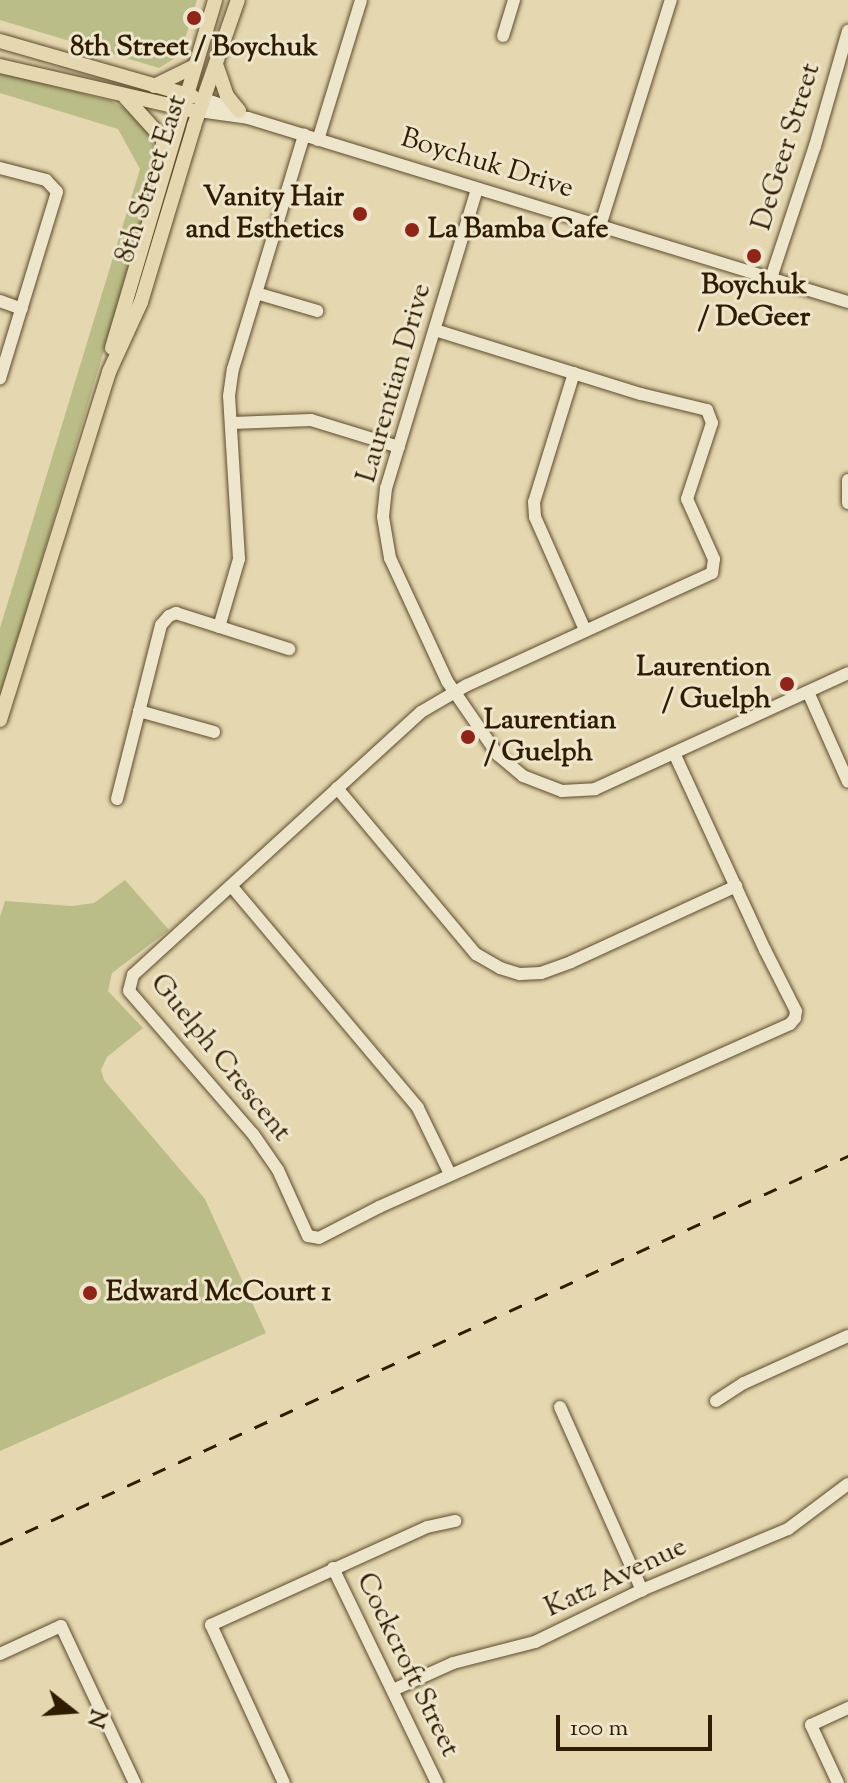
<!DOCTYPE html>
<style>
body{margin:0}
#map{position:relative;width:848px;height:1783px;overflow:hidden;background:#e5d8b0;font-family:"Sorts Mill Goudy",serif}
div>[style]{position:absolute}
.green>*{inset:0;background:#babd87}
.roads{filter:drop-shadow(0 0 2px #5d4b2c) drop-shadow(0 0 2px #5d4b2c)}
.minor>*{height:12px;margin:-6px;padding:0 6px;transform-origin:6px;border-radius:6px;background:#eee6cc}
.major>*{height:14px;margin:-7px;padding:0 7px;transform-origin:7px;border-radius:7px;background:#e5d8b0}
.rail>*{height:3px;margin-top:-1.5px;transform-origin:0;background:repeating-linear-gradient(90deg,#301c00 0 14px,transparent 0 28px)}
.dots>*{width:22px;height:22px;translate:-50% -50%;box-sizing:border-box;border:4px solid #eee6cc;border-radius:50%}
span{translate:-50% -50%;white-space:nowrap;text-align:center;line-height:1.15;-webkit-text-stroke:6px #eee6cc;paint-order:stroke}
.poi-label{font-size:28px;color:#301c00;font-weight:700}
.right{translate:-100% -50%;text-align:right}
.left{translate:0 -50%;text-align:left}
.street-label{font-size:28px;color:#301c00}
.north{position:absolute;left:32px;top:1671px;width:80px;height:80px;-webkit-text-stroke:6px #eee6cc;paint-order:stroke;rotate:107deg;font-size:22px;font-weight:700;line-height:32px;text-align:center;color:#301c00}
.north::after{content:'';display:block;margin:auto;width:28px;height:36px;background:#301c00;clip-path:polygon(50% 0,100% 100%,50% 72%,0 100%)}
.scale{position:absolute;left:556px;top:1715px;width:156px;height:36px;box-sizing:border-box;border:4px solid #301c00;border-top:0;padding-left:10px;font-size:24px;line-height:28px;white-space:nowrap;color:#301c00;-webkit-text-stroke:6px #eee6cc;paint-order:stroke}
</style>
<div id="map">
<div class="green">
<div style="clip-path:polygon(0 0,197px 0,180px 55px,159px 68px,0 20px)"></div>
<div style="clip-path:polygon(0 72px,111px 101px,129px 111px,150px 130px,155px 155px,150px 196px,0 699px,0 628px,140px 169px,118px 129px,0 93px)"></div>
<div style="clip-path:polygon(125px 880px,169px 930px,112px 973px,108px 991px,143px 1028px,107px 1057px,101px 1070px,104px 1080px,205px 1199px,266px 1333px,0 1451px,0 917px,5px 901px,72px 906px,94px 903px)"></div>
</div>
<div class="roads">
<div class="minor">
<div style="left:503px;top:36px;width:38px;rotate:-73deg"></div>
<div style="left:204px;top:99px;width:37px;rotate:19deg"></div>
<div style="left:199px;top:111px;width:49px;rotate:8.1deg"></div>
<div style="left:248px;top:118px;width:628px;rotate:17.05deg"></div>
<div style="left:318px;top:140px;width:146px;rotate:-72.9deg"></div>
<div style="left:0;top:168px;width:48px;rotate:14.6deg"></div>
<div style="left:46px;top:180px;width:16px;rotate:47deg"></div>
<div style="left:57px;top:192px;width:195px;rotate:107deg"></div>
<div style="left:477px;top:189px;width:313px;rotate:106.9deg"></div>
<div style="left:386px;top:488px;width:29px;rotate:96deg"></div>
<div style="left:383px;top:517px;width:42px;rotate:80.3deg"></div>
<div style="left:390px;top:558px;width:136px;rotate:65.1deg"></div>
<div style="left:447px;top:681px;width:90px;rotate:55.4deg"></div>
<div style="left:498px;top:755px;width:33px;rotate:40deg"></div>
<div style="left:523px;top:776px;width:42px;rotate:21deg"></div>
<div style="left:562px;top:791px;width:33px;rotate:-3deg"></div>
<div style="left:595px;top:789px;width:278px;rotate:-24.6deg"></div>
<div style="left:600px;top:226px;width:237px;rotate:-72.6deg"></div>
<div style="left:771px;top:278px;width:139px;rotate:-71.6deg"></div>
<div style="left:815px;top:146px;width:120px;rotate:-74deg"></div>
<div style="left:256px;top:293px;width:64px;rotate:16.4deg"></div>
<div style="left:0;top:301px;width:23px;rotate:20deg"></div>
<div style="left:435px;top:330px;width:216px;rotate:17.3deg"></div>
<div style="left:641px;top:394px;width:68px;rotate:13.6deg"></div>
<div style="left:707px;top:410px;width:14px;rotate:69deg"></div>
<div style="left:712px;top:423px;width:80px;rotate:108.2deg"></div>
<div style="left:687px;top:499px;width:66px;rotate:65.8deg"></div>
<div style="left:714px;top:559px;width:14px;rotate:98deg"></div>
<div style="left:712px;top:573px;width:269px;rotate:155.4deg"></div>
<div style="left:467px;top:685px;width:53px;rotate:149.6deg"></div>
<div style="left:421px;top:712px;width:390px;rotate:137.6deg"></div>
<div style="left:133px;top:975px;width:16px;rotate:104deg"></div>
<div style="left:129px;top:991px;width:189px;rotate:49.1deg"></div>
<div style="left:253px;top:1134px;width:44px;rotate:55.2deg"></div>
<div style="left:278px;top:1170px;width:72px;rotate:65.6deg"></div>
<div style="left:308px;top:1236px;width:11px;rotate:10deg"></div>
<div style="left:319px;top:1238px;width:68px;rotate:-27.3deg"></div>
<div style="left:379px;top:1207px;width:450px;rotate:-24deg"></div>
<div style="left:790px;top:1024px;width:8px;rotate:-50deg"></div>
<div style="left:795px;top:1018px;width:7px;rotate:-82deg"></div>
<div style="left:796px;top:1011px;width:68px;rotate:-116.9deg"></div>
<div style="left:765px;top:950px;width:217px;rotate:-114.8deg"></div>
<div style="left:574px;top:373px;width:135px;rotate:107.2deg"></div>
<div style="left:534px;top:502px;width:15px;rotate:86deg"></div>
<div style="left:535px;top:517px;width:124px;rotate:66.1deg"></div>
<div style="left:232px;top:423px;width:79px;rotate:-2.2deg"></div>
<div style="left:311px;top:420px;width:92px;rotate:17.1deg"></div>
<div style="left:848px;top:503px;width:23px;rotate:-90deg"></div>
<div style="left:219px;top:627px;width:71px;rotate:-73.6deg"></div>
<div style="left:239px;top:559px;width:163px;rotate:-93.5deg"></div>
<div style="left:229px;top:396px;width:27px;rotate:-82deg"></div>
<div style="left:233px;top:369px;width:245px;rotate:-73.1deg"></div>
<div style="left:808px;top:692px;width:98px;rotate:66deg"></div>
<div style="left:139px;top:711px;width:78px;rotate:15.6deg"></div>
<div style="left:337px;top:788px;width:217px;rotate:50.1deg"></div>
<div style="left:476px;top:954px;width:28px;rotate:30deg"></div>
<div style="left:500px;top:968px;width:21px;rotate:17deg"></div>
<div style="left:520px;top:974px;width:21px;rotate:-3deg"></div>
<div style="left:541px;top:973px;width:32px;rotate:-20deg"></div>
<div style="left:571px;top:962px;width:182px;rotate:-24.7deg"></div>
<div style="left:117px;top:799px;width:179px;rotate:-75.8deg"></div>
<div style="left:161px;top:625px;width:12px;rotate:-48deg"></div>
<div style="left:169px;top:616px;width:8px;rotate:-23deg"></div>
<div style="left:176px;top:613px;width:119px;rotate:17.7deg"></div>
<div style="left:233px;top:888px;width:287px;rotate:49.9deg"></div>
<div style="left:418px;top:1108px;width:73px;rotate:64.1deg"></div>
<div style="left:716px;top:1401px;width:33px;rotate:-33deg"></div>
<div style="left:744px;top:1383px;width:114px;rotate:-24.3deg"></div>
<div style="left:560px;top:1407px;width:201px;rotate:65.9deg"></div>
<div style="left:333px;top:1568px;width:239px;rotate:64.2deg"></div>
<div style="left:0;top:1654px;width:67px;rotate:-24.7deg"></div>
<div style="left:61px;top:1626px;width:174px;rotate:64.8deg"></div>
<div style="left:393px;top:1690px;width:66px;rotate:-24.2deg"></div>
<div style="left:453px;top:1663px;width:85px;rotate:-14.4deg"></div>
<div style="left:535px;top:1642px;width:119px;rotate:-25.9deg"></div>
<div style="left:642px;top:1590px;width:158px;rotate:-22.7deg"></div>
<div style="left:788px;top:1529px;width:75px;rotate:-36.9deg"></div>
<div style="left:284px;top:1783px;width:174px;rotate:-114.8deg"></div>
<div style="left:211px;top:1625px;width:237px;rotate:-24.4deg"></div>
<div style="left:427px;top:1527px;width:29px;rotate:-12deg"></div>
<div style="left:838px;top:1783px;width:64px;rotate:-115deg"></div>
<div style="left:811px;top:1725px;width:41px;rotate:-24.7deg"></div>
</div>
<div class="major">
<div style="left:0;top:41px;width:200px;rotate:16deg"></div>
<div style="left:0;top:66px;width:196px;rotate:13deg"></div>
<div style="left:217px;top:67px;width:31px;rotate:71deg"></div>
<div style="left:227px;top:96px;width:19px;rotate:51deg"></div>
<div style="left:154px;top:86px;width:46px;rotate:-26deg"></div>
<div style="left:125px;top:97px;width:57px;rotate:47.9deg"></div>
<div style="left:163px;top:139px;width:15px;rotate:90deg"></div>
<div style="left:112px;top:348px;width:363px;rotate:-73.5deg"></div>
<div style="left:0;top:720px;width:365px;rotate:-72.6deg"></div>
<div style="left:109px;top:372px;width:77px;rotate:-65.4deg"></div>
<div style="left:141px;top:302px;width:184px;rotate:-73.2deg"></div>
<div style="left:194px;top:126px;width:133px;rotate:-70.8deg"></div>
</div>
</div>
<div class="rail">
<div style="left:0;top:1544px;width:933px;rotate:-24.59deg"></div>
</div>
<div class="dots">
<div style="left:194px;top:18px;background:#8f2418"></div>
<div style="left:360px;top:214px;background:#8f2418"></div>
<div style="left:412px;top:230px;background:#8f2418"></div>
<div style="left:754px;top:256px;background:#8f2418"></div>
<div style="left:787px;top:684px;background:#8f2418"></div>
<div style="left:468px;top:737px;background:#8f2418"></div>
<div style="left:90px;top:1293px;background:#8f2418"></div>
</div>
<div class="poi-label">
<span style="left:194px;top:48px">8th Street / Boychuk</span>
<span class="right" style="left:344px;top:214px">Vanity Hair<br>and Esthetics</span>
<span class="left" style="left:428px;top:230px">La Bamba Cafe</span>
<span style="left:754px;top:302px">Boychuk<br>/ DeGeer</span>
<span class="right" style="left:771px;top:684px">Laurention<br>/ Guelph</span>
<span class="left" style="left:484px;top:737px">Laurentian<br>/ Guelph</span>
<span class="left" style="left:106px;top:1293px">Edward McCourt 1</span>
</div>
<div class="street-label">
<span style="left:787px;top:147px;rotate:-73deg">DeGeer Street</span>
<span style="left:487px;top:164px;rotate:17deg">Boychuk Drive</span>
<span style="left:152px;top:179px;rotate:-72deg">8th Street East</span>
<span style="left:395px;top:383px;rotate:-74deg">Laurentian Drive</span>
<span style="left:220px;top:1058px;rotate:51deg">Guelph Crescent</span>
<span style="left:616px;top:1578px;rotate:-25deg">Katz Avenue</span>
<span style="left:407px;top:1665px;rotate:64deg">Cockcroft Street</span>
</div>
<div class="north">N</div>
<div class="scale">100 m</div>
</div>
